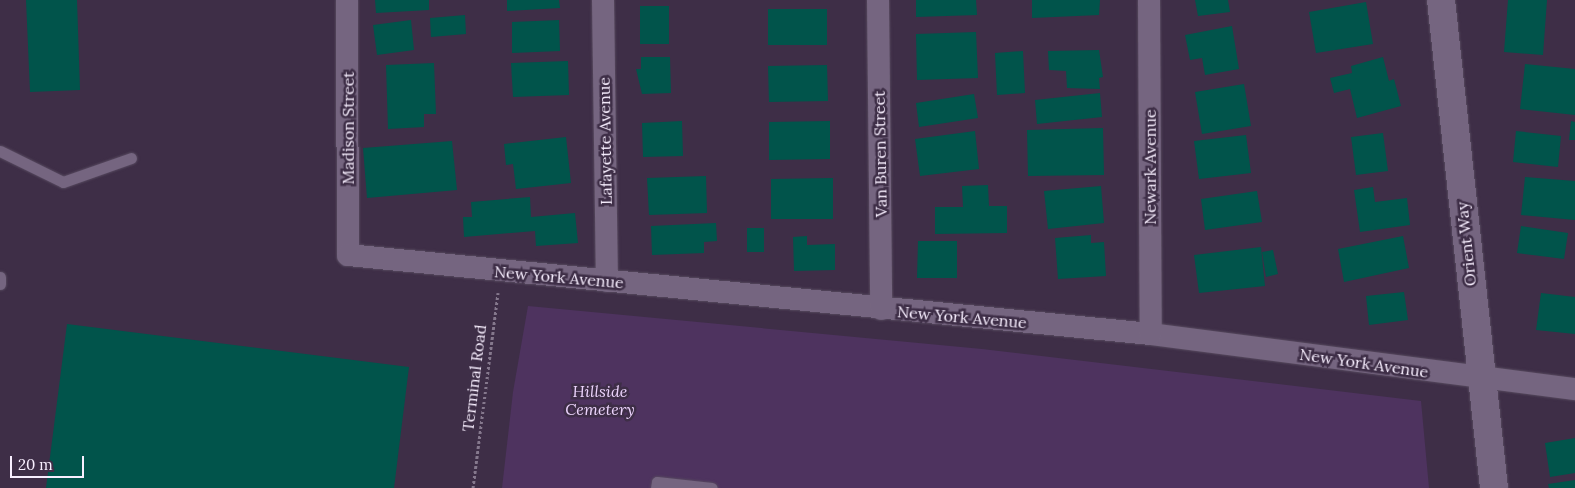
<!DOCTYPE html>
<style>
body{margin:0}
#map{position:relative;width:1575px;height:488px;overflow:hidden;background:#3e2e47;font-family:Lora,serif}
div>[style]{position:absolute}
.green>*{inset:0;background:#4e335f}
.building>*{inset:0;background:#01544b}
.path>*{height:3px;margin-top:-1.5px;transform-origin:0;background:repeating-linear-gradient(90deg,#85788d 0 2.5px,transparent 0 5px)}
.roads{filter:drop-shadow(0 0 1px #574a5f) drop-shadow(0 0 1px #574a5f)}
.lane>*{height:11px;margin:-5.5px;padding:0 5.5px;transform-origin:5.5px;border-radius:5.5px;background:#756580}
.street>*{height:22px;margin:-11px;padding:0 11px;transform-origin:11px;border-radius:11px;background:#756580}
.secondary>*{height:28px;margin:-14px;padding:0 14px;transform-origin:14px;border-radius:14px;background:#756580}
span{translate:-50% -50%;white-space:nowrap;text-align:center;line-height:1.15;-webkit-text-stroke:5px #3e2e47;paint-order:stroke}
.street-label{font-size:16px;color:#f8efff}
.park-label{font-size:16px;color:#ecd4fc;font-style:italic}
.scale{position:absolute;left:10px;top:456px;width:74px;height:22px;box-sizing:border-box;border:2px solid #f8efff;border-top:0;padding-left:6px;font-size:15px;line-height:18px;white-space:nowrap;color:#f8efff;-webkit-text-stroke:4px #3e2e47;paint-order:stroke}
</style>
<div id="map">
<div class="green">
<div style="clip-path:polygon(528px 306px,982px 349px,1421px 401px,1429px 488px,502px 488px,513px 392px)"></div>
</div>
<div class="building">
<div style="clip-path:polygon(26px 0,77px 0,80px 90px,30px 92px)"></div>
<div style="clip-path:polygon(375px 0,429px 0,429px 10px,376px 13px)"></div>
<div style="clip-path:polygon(507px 0,559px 0,560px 8px,507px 11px)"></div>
<div style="clip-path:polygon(916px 0,976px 0,977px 15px,916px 17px)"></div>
<div style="clip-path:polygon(1032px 0,1100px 0,1099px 15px,1032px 18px)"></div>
<div style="clip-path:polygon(1195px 0,1228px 0,1230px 12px,1198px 16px)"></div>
<div style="clip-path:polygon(1508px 0,1547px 0,1543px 55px,1504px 52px)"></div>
<div style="clip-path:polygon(1366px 2px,1373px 44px,1316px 53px,1309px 12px)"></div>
<div style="clip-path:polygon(640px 6px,669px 6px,669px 44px,640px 44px)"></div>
<div style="clip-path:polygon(768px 9px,827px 9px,827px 45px,768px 45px)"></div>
<div style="clip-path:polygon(465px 15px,466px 34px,431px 37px,430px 18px)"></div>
<div style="clip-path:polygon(411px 20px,414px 50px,377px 55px,373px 25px)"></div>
<div style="clip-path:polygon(559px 20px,560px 51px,512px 53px,512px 22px)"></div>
<div style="clip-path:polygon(1232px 26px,1239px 69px,1205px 75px,1202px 58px,1190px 60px,1185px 35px)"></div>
<div style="clip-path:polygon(976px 32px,978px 78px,917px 80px,916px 34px)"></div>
<div style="clip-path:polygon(1099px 50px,1103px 77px,1099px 78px,1100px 89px,1067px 88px,1066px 71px,1049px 70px,1048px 51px)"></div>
<div style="clip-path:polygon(1023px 51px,1025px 93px,997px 95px,995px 53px)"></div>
<div style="clip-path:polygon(641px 57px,670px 57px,671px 93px,642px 94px,636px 69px,641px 69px)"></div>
<div style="clip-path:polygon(1383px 57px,1389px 81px,1394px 79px,1401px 106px,1357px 118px,1350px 89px,1334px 93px,1330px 78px,1352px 73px,1351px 66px)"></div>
<div style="clip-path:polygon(568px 61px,569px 95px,513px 97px,511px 63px)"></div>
<div style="clip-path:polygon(434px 63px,436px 114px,424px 114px,424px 127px,388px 129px,386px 65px)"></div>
<div style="clip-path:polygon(1525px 64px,1575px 69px,1575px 115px,1520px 109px)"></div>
<div style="clip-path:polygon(827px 65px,828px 101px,769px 102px,768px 66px)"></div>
<div style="clip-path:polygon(1244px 84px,1251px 126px,1202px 134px,1195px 92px)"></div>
<div style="clip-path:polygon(1100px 93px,1102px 117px,1037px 124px,1035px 100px)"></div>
<div style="clip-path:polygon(974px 94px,978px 118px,919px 127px,916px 103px)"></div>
<div style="clip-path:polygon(682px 121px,683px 156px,643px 157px,642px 123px)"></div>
<div style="clip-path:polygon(830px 121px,830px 159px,769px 160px,769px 122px)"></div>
<div style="clip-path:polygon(1571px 121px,1575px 122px,1575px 140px,1569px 140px)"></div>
<div style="clip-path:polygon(1103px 128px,1104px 175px,1028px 176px,1027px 130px)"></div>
<div style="clip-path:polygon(975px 131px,979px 169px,920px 176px,915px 139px)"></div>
<div style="clip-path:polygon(1516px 131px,1561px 136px,1558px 167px,1513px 162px)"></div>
<div style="clip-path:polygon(1383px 133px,1388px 171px,1356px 175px,1351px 137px)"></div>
<div style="clip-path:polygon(1246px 135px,1251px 173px,1199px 179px,1194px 141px)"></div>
<div style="clip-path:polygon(566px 137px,571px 183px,516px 189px,513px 164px,506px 165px,504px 144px)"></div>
<div style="clip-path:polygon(452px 141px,457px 190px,367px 198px,363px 148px)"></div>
<div style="clip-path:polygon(706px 176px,707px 213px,649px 215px,647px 178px)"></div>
<div style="clip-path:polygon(1525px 177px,1575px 181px,1575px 220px,1521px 215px)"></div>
<div style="clip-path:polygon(833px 178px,833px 219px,771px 219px,771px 179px)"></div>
<div style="clip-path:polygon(988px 185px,989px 206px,1007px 206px,1007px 233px,935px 234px,935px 207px,963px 207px,962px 186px)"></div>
<div style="clip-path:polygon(1101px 186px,1104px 223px,1048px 229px,1044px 191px)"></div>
<div style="clip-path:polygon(1373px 187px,1375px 202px,1407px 198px,1410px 225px,1360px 232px,1354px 190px)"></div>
<div style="clip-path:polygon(1257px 191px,1262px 222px,1205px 230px,1201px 199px)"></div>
<div style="clip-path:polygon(530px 197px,531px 217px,575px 213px,578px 243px,536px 246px,535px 231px,464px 237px,463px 217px,472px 217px,471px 202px)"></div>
<div style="clip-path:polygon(716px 223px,717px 241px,704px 242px,704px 253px,652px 255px,651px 226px)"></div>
<div style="clip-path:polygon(1521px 226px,1568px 233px,1564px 259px,1517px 253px)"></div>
<div style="clip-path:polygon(747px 228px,764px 228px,764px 252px,747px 252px)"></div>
<div style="clip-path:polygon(1091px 235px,1091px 243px,1104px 242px,1106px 276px,1058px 279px,1055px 238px)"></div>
<div style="clip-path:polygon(807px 236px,807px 245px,835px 244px,835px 270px,794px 271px,793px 237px)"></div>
<div style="clip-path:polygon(1403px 236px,1409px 268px,1344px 282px,1338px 249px)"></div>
<div style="clip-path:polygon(918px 241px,957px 241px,957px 278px,917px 278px)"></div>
<div style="clip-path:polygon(1261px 247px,1265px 286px,1199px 293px,1194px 255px)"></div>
<div style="clip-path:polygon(1273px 250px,1278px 274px,1266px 277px,1262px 252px)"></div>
<div style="clip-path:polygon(1404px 292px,1408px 320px,1369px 325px,1366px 296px)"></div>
<div style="clip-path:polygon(1541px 293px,1575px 297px,1575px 334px,1536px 330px)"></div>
<div style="clip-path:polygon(67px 324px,409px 367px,394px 488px,46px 488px)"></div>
<div style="clip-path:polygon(1575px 438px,1575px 473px,1550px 477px,1545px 443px)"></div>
<div style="clip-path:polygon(1575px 480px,1575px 488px,1549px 488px,1548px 484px)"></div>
</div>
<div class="path">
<div style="left:473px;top:488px;width:197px;rotate:-82.7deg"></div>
</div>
<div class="roads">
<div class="lane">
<div style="left:0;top:151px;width:70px;rotate:26.2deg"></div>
<div style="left:63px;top:182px;width:72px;rotate:-19.4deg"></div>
<div style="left:0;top:277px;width:7px;rotate:90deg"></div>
<div style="left:656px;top:488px;width:6px;rotate:-81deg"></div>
<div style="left:657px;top:482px;width:55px;rotate:6.2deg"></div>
</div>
<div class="street">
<div style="left:347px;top:0;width:255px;rotate:89.8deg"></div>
<div style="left:348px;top:255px;width:807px;rotate:5.62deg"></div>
<div style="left:1151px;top:334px;width:428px;rotate:7.4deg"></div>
<div style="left:603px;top:0;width:281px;rotate:89.2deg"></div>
<div style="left:878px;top:0;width:309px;rotate:89.4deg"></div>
<div style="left:1149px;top:0;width:334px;rotate:89.7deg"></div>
</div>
<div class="secondary">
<div style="left:1441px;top:0;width:491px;rotate:83.8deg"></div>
</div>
</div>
<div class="street-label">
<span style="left:348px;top:128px;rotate:-90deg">Madison Street</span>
<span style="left:605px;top:141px;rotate:-91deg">Lafayette Avenue</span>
<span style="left:880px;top:154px;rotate:-91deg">Van Buren Street</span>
<span style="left:1150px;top:167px;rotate:-90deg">Newark Avenue</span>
<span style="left:1466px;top:244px;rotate:-96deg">Orient Way</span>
<span style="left:559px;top:277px;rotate:5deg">New York Avenue</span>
<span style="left:962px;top:317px;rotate:5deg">New York Avenue</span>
<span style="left:1364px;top:363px;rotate:8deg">New York Avenue</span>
<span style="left:474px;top:378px;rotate:-83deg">Terminal Road</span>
</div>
<div class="park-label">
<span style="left:600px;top:400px">Hillside<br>Cemetery</span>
</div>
<div class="scale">20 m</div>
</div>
